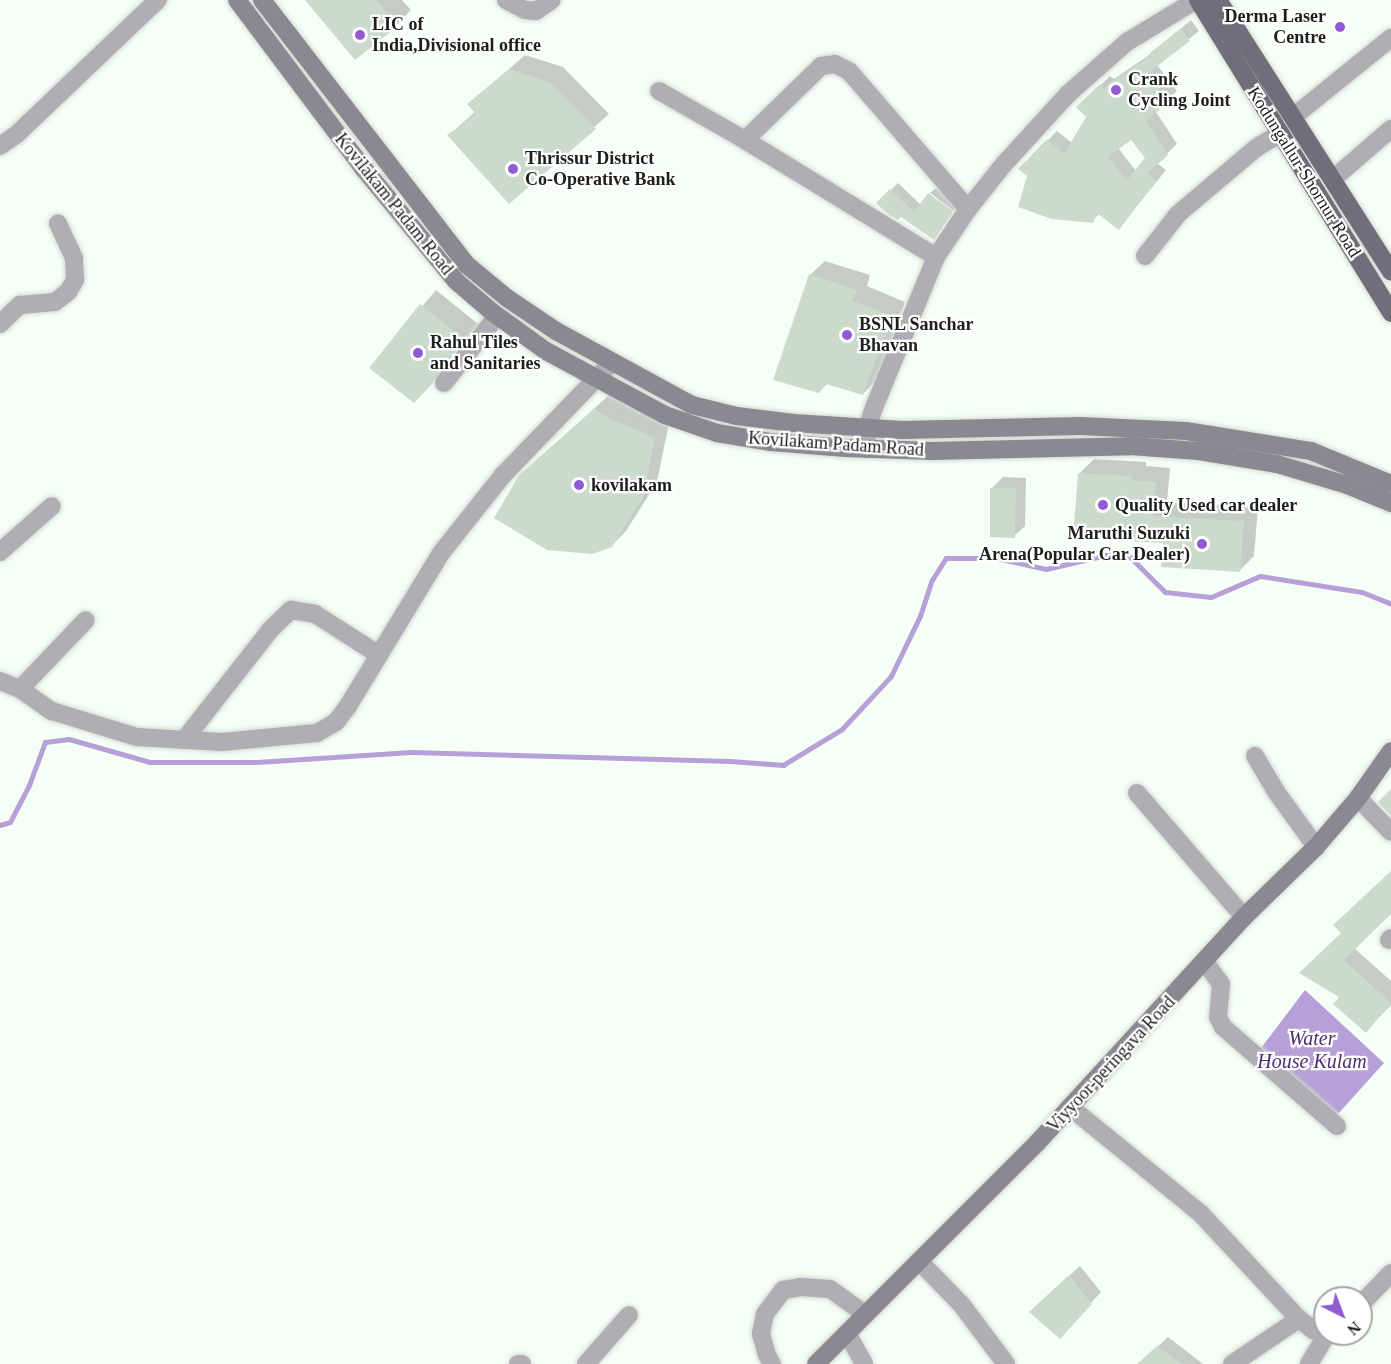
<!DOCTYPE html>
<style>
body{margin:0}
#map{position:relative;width:1391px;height:1364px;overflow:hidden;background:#f6fff6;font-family:"Times New Roman",serif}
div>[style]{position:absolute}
.water>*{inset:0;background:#b6a0d7}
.shadow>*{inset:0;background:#0003}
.stream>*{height:5px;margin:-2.5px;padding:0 2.5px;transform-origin:2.5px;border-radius:2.5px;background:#b6a0d7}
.building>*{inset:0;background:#ccdacd}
.roads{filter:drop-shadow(0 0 2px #d3dbd3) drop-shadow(0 0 2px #d3dbd3)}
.street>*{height:18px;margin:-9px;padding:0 9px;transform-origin:9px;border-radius:9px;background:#b0adb5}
.secondary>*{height:18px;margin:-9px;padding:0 9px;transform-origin:9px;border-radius:9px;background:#8c8892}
.primary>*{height:18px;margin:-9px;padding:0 9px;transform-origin:9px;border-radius:9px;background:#726d7a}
.dots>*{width:16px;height:16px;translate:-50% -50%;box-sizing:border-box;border:3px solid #fff;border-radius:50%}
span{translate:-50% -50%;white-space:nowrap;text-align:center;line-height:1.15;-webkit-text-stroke:4.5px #fff;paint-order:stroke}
.poi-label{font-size:18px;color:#1b201c;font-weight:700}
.right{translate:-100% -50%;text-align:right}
.left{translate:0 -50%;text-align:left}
.street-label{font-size:18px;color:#1b201c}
.water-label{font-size:20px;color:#4c2e70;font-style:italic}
.north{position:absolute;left:1313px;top:1286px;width:60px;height:60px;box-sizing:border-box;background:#fff;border:2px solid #a4a6a4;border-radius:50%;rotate:138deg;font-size:16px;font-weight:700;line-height:24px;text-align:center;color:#1b201c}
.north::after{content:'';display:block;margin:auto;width:21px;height:27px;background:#915bd3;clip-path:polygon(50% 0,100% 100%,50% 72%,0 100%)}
</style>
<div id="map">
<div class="water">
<div style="clip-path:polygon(1305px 990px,1384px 1063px,1337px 1115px,1255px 1056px)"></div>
</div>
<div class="shadow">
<div style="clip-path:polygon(307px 0,402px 0,411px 10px,397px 25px)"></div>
<div style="clip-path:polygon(evenodd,1191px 20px,1199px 31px,1157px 65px,1177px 91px,1156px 112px,1177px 144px,1157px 163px,1166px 170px,1119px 228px,1100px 213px,1092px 221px,1020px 169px,1057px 131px,1072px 143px,1088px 117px,1078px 107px,1110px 76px,1114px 79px,1152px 53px,1191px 20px,1131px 138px,1146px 158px,1136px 171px,1118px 148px,1131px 138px)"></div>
<div style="clip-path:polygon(525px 55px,563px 67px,609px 114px,509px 202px,449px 135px,476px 111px,469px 104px)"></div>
<div style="clip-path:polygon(898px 183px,921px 205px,928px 196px,953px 213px,933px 238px,901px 215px,878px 203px)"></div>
<div style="clip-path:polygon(936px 188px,959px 204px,954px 211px,930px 193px)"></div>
<div style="clip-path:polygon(825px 261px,870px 275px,867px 286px,905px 302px,877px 379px,863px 394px,828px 383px,819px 392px,810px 275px)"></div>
<div style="clip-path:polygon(436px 290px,478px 324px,449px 360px,447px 367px,413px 401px,371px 367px)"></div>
<div style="clip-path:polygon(609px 395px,628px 406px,669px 423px,657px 482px,626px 531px,611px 546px,520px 476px)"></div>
<div style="clip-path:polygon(1094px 459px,1146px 462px,1146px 466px,1170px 468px,1167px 502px,1258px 507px,1254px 556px,1240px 570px,1164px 542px,1079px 474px)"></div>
<div style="clip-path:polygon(1003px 477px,1026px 478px,1025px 526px,1014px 536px,992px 488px)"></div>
<div style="clip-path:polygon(1391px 873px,1391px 912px,1354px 948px,1391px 981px,1391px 1005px,1366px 1031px,1341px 997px,1343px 933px)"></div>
<div style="clip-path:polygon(1080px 1266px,1101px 1292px,1070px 1326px,1041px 1302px)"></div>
<div style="clip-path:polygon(1168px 1337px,1203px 1364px,1139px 1364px)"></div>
</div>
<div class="stream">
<div style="left:0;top:825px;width:10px;rotate:-17deg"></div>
<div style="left:10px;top:822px;width:42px;rotate:-62.8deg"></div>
<div style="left:29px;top:785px;width:46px;rotate:-69.6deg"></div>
<div style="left:45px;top:742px;width:24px;rotate:-7deg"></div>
<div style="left:69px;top:739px;width:84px;rotate:15.9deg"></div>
<div style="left:150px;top:762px;width:107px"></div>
<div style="left:257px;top:762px;width:154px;rotate:-3.7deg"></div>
<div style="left:411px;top:752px;width:319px;rotate:1.6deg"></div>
<div style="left:730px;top:761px;width:53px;rotate:4.3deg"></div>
<div style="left:783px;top:765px;width:69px;rotate:-31.4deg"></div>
<div style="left:842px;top:729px;width:72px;rotate:-47.2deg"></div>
<div style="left:891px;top:676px;width:67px;rotate:-64.2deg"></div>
<div style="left:920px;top:616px;width:38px;rotate:-72deg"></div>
<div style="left:932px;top:580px;width:26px;rotate:-58deg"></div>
<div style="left:946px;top:558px;width:50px"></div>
<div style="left:996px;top:558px;width:51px;rotate:12.4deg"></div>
<div style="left:1046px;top:569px;width:62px;rotate:-13.1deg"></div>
<div style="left:1106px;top:555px;width:23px;rotate:2deg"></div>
<div style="left:1129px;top:556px;width:51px;rotate:45deg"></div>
<div style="left:1165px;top:592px;width:46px;rotate:6.2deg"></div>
<div style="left:1211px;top:597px;width:53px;rotate:-23.2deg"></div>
<div style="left:1260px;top:576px;width:103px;rotate:8.9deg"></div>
<div style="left:1362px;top:592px;width:31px;rotate:22deg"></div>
</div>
<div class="building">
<div style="clip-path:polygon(305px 0,376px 0,398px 26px,355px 60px)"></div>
<div style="clip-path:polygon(evenodd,1181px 28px,1190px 41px,1147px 74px,1169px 102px,1146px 120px,1168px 155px,1148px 173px,1157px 180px,1119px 230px,1097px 213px,1093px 223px,1052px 219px,1018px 207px,1027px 176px,1018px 169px,1047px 139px,1064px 154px,1086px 117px,1076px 107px,1100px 84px,1104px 88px,1151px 55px,1150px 53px,1181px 28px,1131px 140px,1145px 158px,1127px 180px,1108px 157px,1131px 140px)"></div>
<div style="clip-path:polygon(509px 69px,549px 82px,596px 129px,509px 204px,447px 135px,476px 114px,467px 104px)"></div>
<div style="clip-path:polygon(890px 189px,914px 212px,928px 193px,953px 211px,934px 240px,901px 217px,898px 220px,888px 214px,876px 203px)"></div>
<div style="clip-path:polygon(809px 274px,857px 290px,853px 301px,892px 316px,863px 395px,826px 384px,819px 393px,773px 380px)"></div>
<div style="clip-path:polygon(420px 304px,464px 339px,435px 376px,433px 383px,414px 403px,369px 368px)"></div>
<div style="clip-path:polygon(594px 409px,613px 420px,655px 438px,643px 498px,612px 547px,592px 554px,547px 550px,494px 518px,519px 475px)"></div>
<div style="clip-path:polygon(1078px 473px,1132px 476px,1132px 480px,1156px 482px,1153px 516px,1244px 521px,1240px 572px,1161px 567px,1163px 543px,1073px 538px)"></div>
<div style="clip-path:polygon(990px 488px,1016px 488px,1015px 538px,990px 537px)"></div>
<div style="clip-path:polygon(1391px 789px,1391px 816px,1378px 802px)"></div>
<div style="clip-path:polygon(1391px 871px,1391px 914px,1344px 960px,1391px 1003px,1366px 1033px,1333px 1004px,1339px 997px,1299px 973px,1341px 933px,1333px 925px)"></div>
<div style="clip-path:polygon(1069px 1275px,1092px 1304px,1060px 1339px,1029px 1312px)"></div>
<div style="clip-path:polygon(1157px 1346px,1182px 1364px,1137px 1364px)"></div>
</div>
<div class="roads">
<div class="street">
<div style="left:506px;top:0;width:21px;rotate:28deg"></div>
<div style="left:525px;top:10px;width:11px;rotate:5deg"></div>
<div style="left:536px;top:11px;width:19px;rotate:-35deg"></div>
<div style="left:659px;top:91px;width:99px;rotate:29.7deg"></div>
<div style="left:1293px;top:117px;width:126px;rotate:-38.9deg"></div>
<div style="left:0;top:146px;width:19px;rotate:-35deg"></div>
<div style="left:16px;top:135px;width:196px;rotate:-43.6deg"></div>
<div style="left:1333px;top:179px;width:77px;rotate:-40.8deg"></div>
<div style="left:1145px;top:256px;width:53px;rotate:-51.8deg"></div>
<div style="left:1178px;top:214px;width:102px;rotate:-40.2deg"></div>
<div style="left:1256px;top:148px;width:29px;rotate:-31deg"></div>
<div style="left:936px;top:257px;width:224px;rotate:-148.5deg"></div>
<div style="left:745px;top:140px;width:106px;rotate:-44.2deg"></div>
<div style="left:821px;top:66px;width:14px;rotate:-8deg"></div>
<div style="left:835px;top:64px;width:16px;rotate:27deg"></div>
<div style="left:849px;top:71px;width:182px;rotate:49.2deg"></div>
<div style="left:0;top:324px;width:28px;rotate:-44deg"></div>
<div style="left:20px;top:305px;width:35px;rotate:-5deg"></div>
<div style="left:55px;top:302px;width:16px;rotate:-38deg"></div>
<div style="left:68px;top:292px;width:14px;rotate:-60deg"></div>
<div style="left:75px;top:280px;width:22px;rotate:-93deg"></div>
<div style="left:74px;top:258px;width:38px;rotate:-115deg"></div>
<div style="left:444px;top:383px;width:85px;rotate:-51.7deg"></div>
<div style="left:866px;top:449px;width:21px;rotate:-87deg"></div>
<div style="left:867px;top:428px;width:24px;rotate:-71deg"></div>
<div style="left:875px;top:405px;width:160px;rotate:-67.6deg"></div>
<div style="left:936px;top:257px;width:58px;rotate:-56.3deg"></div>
<div style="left:968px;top:209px;width:58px;rotate:-51.3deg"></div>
<div style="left:1004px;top:164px;width:95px;rotate:-47.6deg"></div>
<div style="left:1068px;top:94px;width:79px;rotate:-41.4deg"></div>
<div style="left:1127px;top:42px;width:81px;rotate:-31.3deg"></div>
<div style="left:0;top:552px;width:69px;rotate:-41.5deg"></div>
<div style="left:0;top:681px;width:22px;rotate:22deg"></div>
<div style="left:20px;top:689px;width:39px;rotate:35deg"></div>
<div style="left:52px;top:711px;width:89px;rotate:17deg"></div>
<div style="left:137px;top:737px;width:85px;rotate:3.4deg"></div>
<div style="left:222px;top:742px;width:95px;rotate:-5.4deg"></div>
<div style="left:317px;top:733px;width:22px;rotate:-30deg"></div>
<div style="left:336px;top:722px;width:20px;rotate:-53deg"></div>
<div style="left:348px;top:706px;width:179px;rotate:-58.7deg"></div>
<div style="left:441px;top:553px;width:100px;rotate:-51.5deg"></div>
<div style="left:503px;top:475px;width:156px;rotate:-46deg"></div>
<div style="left:20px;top:689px;width:95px;rotate:-46.3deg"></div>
<div style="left:184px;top:740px;width:141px;rotate:-51.9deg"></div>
<div style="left:271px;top:629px;width:28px;rotate:-44deg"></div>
<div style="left:291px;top:610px;width:24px;rotate:9deg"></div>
<div style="left:315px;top:614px;width:76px;rotate:32.6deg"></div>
<div style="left:1255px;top:756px;width:43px;rotate:59.3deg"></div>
<div style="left:1277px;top:793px;width:67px;rotate:54.2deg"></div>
<div style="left:1137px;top:793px;width:164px;rotate:49.2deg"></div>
<div style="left:1358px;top:798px;width:47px;rotate:45.9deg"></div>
<div style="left:1389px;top:940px;width:3px;rotate:-45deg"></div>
<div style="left:1205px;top:962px;width:27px;rotate:54deg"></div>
<div style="left:1221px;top:984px;width:33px;rotate:95deg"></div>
<div style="left:1218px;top:1017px;width:11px;rotate:63deg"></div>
<div style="left:1223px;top:1027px;width:151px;rotate:41deg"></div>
<div style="left:1070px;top:1107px;width:169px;rotate:39.2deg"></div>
<div style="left:1201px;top:1214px;width:144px;rotate:47deg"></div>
<div style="left:1299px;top:1319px;width:18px;rotate:38deg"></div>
<div style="left:1313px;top:1330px;width:13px;rotate:18deg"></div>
<div style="left:919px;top:1261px;width:60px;rotate:45.7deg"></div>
<div style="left:961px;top:1304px;width:75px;rotate:53.1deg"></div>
<div style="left:1361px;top:1304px;width:43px;rotate:-45.9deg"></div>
<div style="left:847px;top:1333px;width:35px;rotate:61deg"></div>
<div style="left:518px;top:1364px;width:4px"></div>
<div style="left:586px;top:1364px;width:65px;rotate:-48.7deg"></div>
<div style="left:772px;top:1364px;width:10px;rotate:-119deg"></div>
<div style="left:767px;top:1355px;width:22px;rotate:-106deg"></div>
<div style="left:761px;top:1334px;width:20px;rotate:-79deg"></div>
<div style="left:765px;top:1314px;width:30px;rotate:-53deg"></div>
<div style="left:783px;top:1290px;width:18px;rotate:-9deg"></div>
<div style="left:801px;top:1287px;width:29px;rotate:4deg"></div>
<div style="left:830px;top:1289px;width:43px;rotate:35.5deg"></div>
<div style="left:1232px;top:1364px;width:81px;rotate:-33.9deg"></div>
<div style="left:1309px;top:1364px;width:35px;rotate:-59deg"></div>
</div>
<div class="secondary">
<div style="left:237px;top:0;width:211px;rotate:53.1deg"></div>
<div style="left:364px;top:169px;width:145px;rotate:50.6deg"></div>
<div style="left:456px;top:281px;width:48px;rotate:40.7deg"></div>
<div style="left:492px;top:312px;width:67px;rotate:35.8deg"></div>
<div style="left:546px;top:351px;width:135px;rotate:28.3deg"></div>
<div style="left:665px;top:415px;width:55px;rotate:19.1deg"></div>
<div style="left:717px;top:433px;width:55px;rotate:9.5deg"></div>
<div style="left:771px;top:442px;width:75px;rotate:4.6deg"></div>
<div style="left:846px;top:448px;width:86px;rotate:2deg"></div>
<div style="left:932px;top:451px;width:198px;rotate:-1.4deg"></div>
<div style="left:1130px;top:446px;width:69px;rotate:4.1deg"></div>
<div style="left:1199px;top:451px;width:79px;rotate:9.5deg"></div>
<div style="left:1277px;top:464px;width:73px;rotate:16.7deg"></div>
<div style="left:1347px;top:485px;width:48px;rotate:22.2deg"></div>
<div style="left:262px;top:0;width:335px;rotate:52.3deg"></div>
<div style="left:467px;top:265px;width:52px;rotate:39.5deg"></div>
<div style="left:507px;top:298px;width:59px;rotate:34deg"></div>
<div style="left:556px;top:331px;width:155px;rotate:28.6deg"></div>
<div style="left:692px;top:405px;width:46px;rotate:13.7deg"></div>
<div style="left:737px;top:416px;width:57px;rotate:7deg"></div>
<div style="left:794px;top:423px;width:108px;rotate:3.7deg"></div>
<div style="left:902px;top:430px;width:178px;rotate:-1.3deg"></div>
<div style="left:1080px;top:426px;width:106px;rotate:2.7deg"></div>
<div style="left:1186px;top:431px;width:127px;rotate:9.1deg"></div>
<div style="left:1311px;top:451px;width:87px;rotate:22.4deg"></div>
<div style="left:816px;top:1364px;width:313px;rotate:-45deg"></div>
<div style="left:1037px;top:1143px;width:306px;rotate:-47.5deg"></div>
<div style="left:1244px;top:917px;width:100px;rotate:-44.2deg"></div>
<div style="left:1316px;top:847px;width:65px;rotate:-49.4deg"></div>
<div style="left:1358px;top:798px;width:57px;rotate:-54.9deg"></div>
</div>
<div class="primary">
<div style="left:1198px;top:0;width:368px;rotate:58.3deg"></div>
<div style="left:1218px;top:0;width:322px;rotate:57.5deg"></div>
</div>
</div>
<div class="dots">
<div style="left:1340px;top:27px;background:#915bd3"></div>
<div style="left:360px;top:35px;background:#915bd3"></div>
<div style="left:1116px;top:90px;background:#915bd3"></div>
<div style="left:513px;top:169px;background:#915bd3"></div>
<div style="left:847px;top:335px;background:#915bd3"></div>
<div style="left:418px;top:353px;background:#915bd3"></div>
<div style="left:579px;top:485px;background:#915bd3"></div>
<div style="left:1103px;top:505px;background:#915bd3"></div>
<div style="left:1202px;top:544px;background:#915bd3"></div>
</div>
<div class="poi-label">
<span class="right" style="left:1326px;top:27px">Derma Laser<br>Centre</span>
<span class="left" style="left:372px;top:35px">LIC of<br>India,Divisional office</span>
<span class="left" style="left:1128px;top:90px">Crank<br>Cycling Joint</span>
<span class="left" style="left:525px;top:169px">Thrissur District<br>Co-Operative Bank</span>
<span class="left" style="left:859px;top:335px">BSNL Sanchar<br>Bhavan</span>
<span class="left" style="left:430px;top:353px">Rahul Tiles<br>and Sanitaries</span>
<span class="left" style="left:591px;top:485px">kovilakam</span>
<span class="left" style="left:1115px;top:505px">Quality Used car dealer</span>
<span class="right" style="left:1190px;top:544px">Maruthi Suzuki<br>Arena(Popular Car Dealer)</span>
</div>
<div class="street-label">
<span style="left:1304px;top:172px;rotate:58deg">Kodungallur-Shornur Road</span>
<span style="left:394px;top:204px;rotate:51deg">Kovilakam Padam Road</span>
<span style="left:836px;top:444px;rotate:4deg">Kovilakam Padam Road</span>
<span style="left:1111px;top:1064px;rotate:-47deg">Viyyoor-peringava Road</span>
</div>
<div class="water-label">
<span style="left:1312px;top:1050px">Water<br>House Kulam</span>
</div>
<div class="north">N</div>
</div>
